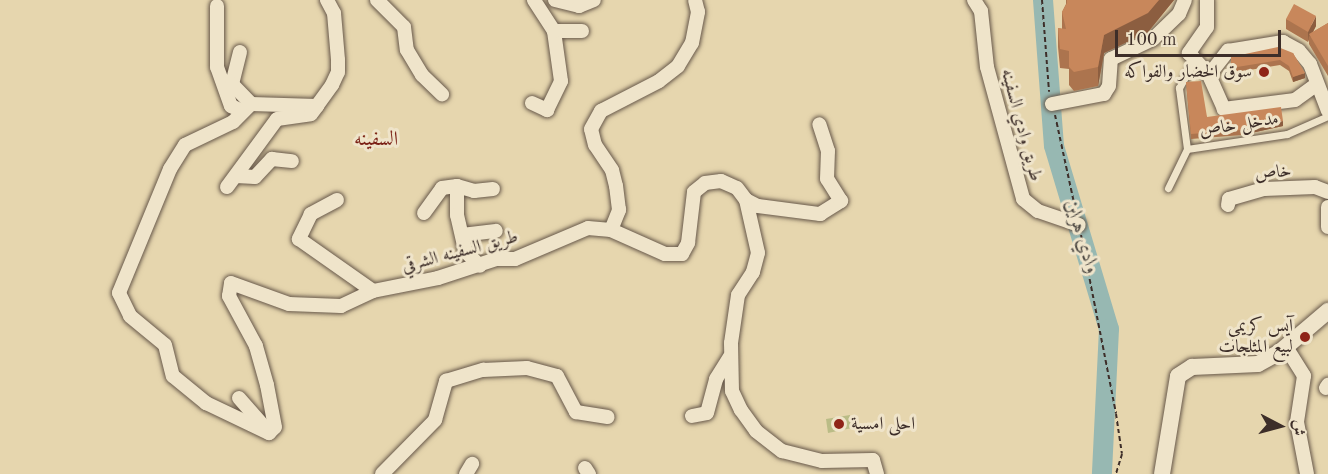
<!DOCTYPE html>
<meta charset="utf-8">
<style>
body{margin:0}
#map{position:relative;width:1328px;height:474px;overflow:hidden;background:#e6d6ae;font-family:"Old Standard TT",Amiri,serif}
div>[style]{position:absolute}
.green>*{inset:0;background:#babc86}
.river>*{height:20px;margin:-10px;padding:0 10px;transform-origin:10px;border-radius:10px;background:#97b8b2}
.path>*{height:2px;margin-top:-1px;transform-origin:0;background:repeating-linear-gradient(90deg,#3d2e29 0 4.5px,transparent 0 7.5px)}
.roads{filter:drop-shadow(0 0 2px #67584a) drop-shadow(0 0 2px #67584a)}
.service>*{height:7px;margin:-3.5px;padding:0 3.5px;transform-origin:3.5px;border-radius:3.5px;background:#efe4ca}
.minor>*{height:14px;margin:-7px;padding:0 7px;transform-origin:7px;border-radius:7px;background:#efe4ca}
.tertiary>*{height:16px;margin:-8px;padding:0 8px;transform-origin:8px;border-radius:8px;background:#efe4ca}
.wall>*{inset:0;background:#ac744e}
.shaded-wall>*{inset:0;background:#8c5e40}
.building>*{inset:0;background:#c8875b}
.dots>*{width:16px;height:16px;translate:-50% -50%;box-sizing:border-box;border:3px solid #efe4ca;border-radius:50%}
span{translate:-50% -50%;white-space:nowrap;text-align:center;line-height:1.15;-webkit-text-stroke:6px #efe4ca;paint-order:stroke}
.poi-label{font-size:18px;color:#3d2e29}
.right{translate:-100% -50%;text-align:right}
.left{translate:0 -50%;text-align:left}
.street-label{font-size:18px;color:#3d2e29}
.neighbourhood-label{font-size:20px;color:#7a1f14}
.water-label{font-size:20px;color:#4f4a44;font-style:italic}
.north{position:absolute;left:1250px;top:396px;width:60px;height:60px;-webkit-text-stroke:4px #efe4ca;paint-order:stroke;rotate:96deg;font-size:16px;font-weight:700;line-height:24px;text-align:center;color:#3d2e29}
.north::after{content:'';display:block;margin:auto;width:21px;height:27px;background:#3d2e29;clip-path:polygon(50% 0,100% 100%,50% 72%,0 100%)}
.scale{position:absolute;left:1115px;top:30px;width:166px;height:27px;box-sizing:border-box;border:3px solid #3d2e29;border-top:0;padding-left:8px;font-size:18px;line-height:21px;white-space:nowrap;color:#3d2e29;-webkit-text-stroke:4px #efe4ca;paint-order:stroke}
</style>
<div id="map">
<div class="green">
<div style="clip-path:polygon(850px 415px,852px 428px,828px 433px,826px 419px)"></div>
</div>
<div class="river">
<div style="left:1043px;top:0;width:146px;rotate:85.7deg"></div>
<div style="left:1054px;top:146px;width:191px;rotate:73.3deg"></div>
<div style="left:1109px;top:329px;width:145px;rotate:92.8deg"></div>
</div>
<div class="path">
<div style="left:1042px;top:0;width:92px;rotate:85.6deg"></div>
<div style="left:1055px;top:115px;width:99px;rotate:77.8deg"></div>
<div style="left:1081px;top:235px;width:182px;rotate:78.9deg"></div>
<div style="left:1116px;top:414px;width:40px;rotate:81.5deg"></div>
<div style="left:1122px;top:454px;width:21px;rotate:107deg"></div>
</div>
<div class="roads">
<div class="service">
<div style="left:1187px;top:149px;width:101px;rotate:-8.5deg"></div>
<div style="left:1287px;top:134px;width:45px;rotate:-23.7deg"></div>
<div style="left:1168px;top:188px;width:43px;rotate:-64deg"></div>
<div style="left:1187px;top:149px;width:62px;rotate:-97.5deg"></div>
<div style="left:1179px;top:88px;width:31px;rotate:-61deg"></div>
</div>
<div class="minor">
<div style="left:327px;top:0;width:15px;rotate:62deg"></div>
<div style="left:334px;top:13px;width:47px;rotate:85.1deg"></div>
<div style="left:338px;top:60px;width:12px;rotate:90deg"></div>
<div style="left:338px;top:72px;width:14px;rotate:115deg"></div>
<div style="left:332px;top:85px;width:26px;rotate:126deg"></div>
<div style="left:317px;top:106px;width:66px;rotate:-178.3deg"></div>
<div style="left:251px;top:104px;width:25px;rotate:135deg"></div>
<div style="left:233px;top:122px;width:53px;rotate:154.4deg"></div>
<div style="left:185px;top:145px;width:28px;rotate:122deg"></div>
<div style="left:170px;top:169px;width:134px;rotate:112.4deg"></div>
<div style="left:119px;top:293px;width:25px;rotate:64deg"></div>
<div style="left:130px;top:316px;width:45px;rotate:39.6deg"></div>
<div style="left:165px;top:345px;width:32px;rotate:76deg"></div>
<div style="left:173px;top:376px;width:43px;rotate:39.3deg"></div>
<div style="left:206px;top:403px;width:70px;rotate:25.5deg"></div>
<div style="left:269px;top:433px;width:8px;rotate:-45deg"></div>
<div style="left:275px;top:427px;width:43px;rotate:-100.8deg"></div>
<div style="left:267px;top:385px;width:41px;rotate:-105.8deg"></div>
<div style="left:256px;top:346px;width:57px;rotate:-118.4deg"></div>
<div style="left:229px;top:296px;width:13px;rotate:-81deg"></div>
<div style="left:231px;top:283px;width:62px;rotate:19.9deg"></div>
<div style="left:289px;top:304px;width:52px;rotate:2.2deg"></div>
<div style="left:341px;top:306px;width:35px;rotate:-25deg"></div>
<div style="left:373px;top:291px;width:66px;rotate:-11.3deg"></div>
<div style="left:438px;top:278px;width:61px;rotate:-18.1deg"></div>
<div style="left:496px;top:259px;width:19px"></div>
<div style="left:515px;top:259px;width:79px;rotate:-23deg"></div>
<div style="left:588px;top:228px;width:23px;rotate:5deg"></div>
<div style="left:611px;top:230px;width:59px;rotate:24deg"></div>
<div style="left:665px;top:254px;width:17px"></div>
<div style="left:682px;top:254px;width:13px;rotate:-61deg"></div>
<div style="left:688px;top:243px;width:51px;rotate:-83.3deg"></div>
<div style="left:694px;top:192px;width:14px;rotate:-39deg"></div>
<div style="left:705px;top:183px;width:16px;rotate:-7deg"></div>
<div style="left:721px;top:181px;width:17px;rotate:24deg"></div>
<div style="left:737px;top:188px;width:15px;rotate:53deg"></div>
<div style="left:746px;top:200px;width:54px;rotate:77.2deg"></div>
<div style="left:758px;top:253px;width:20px;rotate:105deg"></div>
<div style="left:753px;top:272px;width:27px;rotate:123deg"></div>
<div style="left:738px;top:295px;width:49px;rotate:98.3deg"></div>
<div style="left:731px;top:343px;width:48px;rotate:88.8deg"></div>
<div style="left:732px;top:391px;width:21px;rotate:65deg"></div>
<div style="left:741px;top:410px;width:26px;rotate:54deg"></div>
<div style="left:756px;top:431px;width:33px;rotate:38deg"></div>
<div style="left:782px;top:451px;width:41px;rotate:14deg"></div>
<div style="left:822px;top:461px;width:51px;rotate:-1.1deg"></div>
<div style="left:873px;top:460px;width:15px;rotate:74deg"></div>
<div style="left:377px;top:0;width:38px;rotate:45deg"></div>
<div style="left:404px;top:27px;width:23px;rotate:83deg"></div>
<div style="left:407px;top:50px;width:29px;rotate:59deg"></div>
<div style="left:422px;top:75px;width:28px;rotate:44deg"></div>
<div style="left:555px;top:0;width:25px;rotate:14deg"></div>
<div style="left:579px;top:6px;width:16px;rotate:-22deg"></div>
<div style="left:974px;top:0;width:13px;rotate:58deg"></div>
<div style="left:981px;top:11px;width:56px;rotate:83.9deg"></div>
<div style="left:987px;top:67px;width:137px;rotate:74.7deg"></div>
<div style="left:1023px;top:199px;width:19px;rotate:39deg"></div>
<div style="left:1038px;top:211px;width:43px;rotate:18.9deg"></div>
<div style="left:1207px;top:0;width:27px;rotate:90deg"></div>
<div style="left:1207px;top:27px;width:32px;rotate:125deg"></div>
<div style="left:1189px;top:53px;width:30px;rotate:48deg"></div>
<div style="left:217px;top:6px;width:61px;rotate:90deg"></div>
<div style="left:217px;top:67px;width:41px;rotate:70.3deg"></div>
<div style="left:231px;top:106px;width:12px;rotate:24deg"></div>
<div style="left:554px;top:31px;width:28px"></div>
<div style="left:240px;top:52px;width:33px;rotate:104deg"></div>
<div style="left:232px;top:84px;width:28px;rotate:46deg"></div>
<div style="left:1317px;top:84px;width:27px;rotate:144deg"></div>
<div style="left:1295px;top:100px;width:72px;rotate:172.8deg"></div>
<div style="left:1224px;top:109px;width:37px;rotate:-114deg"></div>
<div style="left:1209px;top:75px;width:31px;rotate:-52deg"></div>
<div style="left:1228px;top:51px;width:56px;rotate:-9.3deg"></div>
<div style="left:1283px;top:42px;width:18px;rotate:29deg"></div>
<div style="left:1299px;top:51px;width:17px;rotate:50deg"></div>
<div style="left:1310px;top:64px;width:50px;rotate:69deg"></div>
<div style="left:532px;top:103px;width:17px;rotate:25deg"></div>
<div style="left:547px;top:110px;width:32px;rotate:-64deg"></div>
<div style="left:561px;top:81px;width:50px;rotate:-98deg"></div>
<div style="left:554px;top:31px;width:37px;rotate:-123deg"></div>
<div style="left:1052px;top:104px;width:53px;rotate:-10.9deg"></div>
<div style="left:1104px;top:94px;width:9px;rotate:-58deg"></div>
<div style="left:1109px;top:86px;width:27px;rotate:-86deg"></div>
<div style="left:1111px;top:59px;width:47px;rotate:-25.5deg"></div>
<div style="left:1153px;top:39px;width:36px;rotate:-44deg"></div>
<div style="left:1179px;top:14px;width:15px;rotate:-67deg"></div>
<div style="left:236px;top:176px;width:19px;rotate:3deg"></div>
<div style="left:255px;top:177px;width:25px;rotate:-47deg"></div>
<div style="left:272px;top:159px;width:20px;rotate:6deg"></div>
<div style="left:457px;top:186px;width:18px;rotate:16deg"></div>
<div style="left:474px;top:191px;width:19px;rotate:-6deg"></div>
<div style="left:227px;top:187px;width:84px;rotate:-53.7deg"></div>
<div style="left:277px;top:119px;width:34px;rotate:-8deg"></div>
<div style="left:311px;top:114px;width:10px;rotate:-53deg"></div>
<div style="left:337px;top:200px;width:30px;rotate:152deg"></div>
<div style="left:311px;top:214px;width:28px;rotate:116deg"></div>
<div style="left:299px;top:239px;width:90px;rotate:35.1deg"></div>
<div style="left:746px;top:200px;width:13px;rotate:27deg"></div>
<div style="left:758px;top:206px;width:63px;rotate:7.4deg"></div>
<div style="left:820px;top:214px;width:25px;rotate:-32deg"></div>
<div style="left:841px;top:201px;width:26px;rotate:-122deg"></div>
<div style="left:827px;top:179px;width:28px;rotate:-88deg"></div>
<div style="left:828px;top:151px;width:28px;rotate:-108deg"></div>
<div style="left:1228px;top:205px;width:6px;rotate:-81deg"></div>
<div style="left:1229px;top:199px;width:36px;rotate:-16deg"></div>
<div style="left:1264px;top:189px;width:51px;rotate:-2.2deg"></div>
<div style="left:1315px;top:187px;width:14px;rotate:21deg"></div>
<div style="left:1328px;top:207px;width:20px;rotate:90deg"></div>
<div style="left:424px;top:213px;width:31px;rotate:-54deg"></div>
<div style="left:442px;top:188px;width:15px;rotate:-8deg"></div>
<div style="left:457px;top:186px;width:29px;rotate:90deg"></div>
<div style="left:457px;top:215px;width:37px;rotate:77deg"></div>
<div style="left:465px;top:251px;width:21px;rotate:45deg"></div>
<div style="left:611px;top:230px;width:22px;rotate:-68deg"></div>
<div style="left:619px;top:210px;width:24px;rotate:-97deg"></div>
<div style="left:616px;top:186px;width:16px;rotate:-104deg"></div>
<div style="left:612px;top:170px;width:30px;rotate:-124deg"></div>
<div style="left:595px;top:145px;width:16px;rotate:-104deg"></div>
<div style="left:591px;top:129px;width:21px;rotate:-61deg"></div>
<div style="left:601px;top:111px;width:65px;rotate:-27.3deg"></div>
<div style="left:659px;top:81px;width:24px;rotate:-38deg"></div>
<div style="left:678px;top:66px;width:27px;rotate:-59deg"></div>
<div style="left:692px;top:43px;width:32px;rotate:-79deg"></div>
<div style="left:698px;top:12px;width:12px;rotate:-104deg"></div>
<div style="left:462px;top:235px;width:34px;rotate:-7deg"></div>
<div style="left:1286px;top:347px;width:34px;rotate:58deg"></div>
<div style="left:1304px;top:376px;width:47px;rotate:98.7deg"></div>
<div style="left:1297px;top:422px;width:53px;rotate:79.1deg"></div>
<div style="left:1326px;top:388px;width:4px;rotate:-56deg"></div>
<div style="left:239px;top:398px;width:44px;rotate:48.7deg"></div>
<div style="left:692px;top:416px;width:15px;rotate:-11deg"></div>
<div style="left:707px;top:413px;width:35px;rotate:-75deg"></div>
<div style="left:716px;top:379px;width:26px;rotate:-58deg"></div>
<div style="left:585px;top:468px;width:7px;rotate:56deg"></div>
<div style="left:382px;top:474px;width:76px;rotate:-45.5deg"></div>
<div style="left:435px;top:420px;width:41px;rotate:-74.2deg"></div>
<div style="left:446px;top:381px;width:39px;rotate:-17deg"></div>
<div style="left:483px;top:370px;width:44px;rotate:-2.6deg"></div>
<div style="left:527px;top:368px;width:31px;rotate:15deg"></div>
<div style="left:557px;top:376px;width:41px;rotate:62.2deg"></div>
<div style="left:576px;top:412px;width:32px;rotate:9deg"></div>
<div style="left:466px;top:474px;width:12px;rotate:-59deg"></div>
</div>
<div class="tertiary">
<div style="left:1162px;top:474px;width:99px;rotate:-80.7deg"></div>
<div style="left:1178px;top:376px;width:17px;rotate:-33deg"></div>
<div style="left:1192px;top:367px;width:66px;rotate:-2.6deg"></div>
<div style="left:1258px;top:364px;width:26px;rotate:-29deg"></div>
<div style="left:1281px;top:351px;width:62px;rotate:-40.4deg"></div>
</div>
</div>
<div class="wall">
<div style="clip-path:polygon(1066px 0,1174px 0,1148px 32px,1104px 53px,1098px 86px,1074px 91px,1069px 85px,1069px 69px,1060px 68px,1058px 47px,1058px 28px,1062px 29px,1062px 12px,1066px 4px)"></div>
<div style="clip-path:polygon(1286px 19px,1316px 26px,1313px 32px,1328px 23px,1328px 76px,1309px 44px,1309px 40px,1308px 42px,1286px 29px)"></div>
<div style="clip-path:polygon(1293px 53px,1305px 78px,1293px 82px,1289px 71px,1280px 65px,1231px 73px,1231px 57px)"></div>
<div style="clip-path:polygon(1186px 82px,1207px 117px,1283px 126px,1242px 135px,1191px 139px)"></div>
</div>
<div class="shaded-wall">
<div style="clip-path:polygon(1159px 0,1174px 0,1148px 32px,1104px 53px,1098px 86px,1098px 67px,1104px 35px)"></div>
<div style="clip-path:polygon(1316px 16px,1316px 26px,1310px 37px,1309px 34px,1308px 42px,1308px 32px)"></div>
<div style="clip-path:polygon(1305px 73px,1305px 78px,1293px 82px,1293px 77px)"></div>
<div style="clip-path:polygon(1283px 121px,1283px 126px,1242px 135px,1242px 130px)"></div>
</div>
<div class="building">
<div style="clip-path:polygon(1067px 0,1159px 0,1148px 13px,1104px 35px,1098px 67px,1074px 72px,1069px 67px,1069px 51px,1060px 49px,1058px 28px,1066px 29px,1062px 12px,1067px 3px)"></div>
<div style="clip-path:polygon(1294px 4px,1316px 16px,1308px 32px,1286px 19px)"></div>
<div style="clip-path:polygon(1328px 23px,1328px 66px,1309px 34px)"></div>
<div style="clip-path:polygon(1278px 47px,1293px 53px,1305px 73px,1293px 77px,1289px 66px,1280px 60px,1231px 68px,1231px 57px)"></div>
<div style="clip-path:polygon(1201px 81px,1207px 117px,1281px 107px,1283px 121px,1242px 130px,1191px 134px,1186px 82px)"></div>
</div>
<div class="dots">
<div style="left:1264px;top:72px;background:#8f2418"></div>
<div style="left:1305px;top:337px;background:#8f2418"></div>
<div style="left:839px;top:424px;background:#8f2418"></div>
</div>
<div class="poi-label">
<span class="right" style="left:1252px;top:72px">سوق الخضار والفواكه</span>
<span class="right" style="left:1293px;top:337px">آيس كريمي<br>لبيع المثلجات</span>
<span class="left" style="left:851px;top:424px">احلى امسية</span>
</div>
<div class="street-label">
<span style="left:1021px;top:125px;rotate:75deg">طريق وادي السفينه</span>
<span style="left:1239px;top:125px;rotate:-9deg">مدخل خاص</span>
<span style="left:1273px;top:173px;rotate:-6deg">خاص</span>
<span style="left:460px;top:252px;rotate:-15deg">طريق السفينه الشرقي</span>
</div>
<div class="neighbourhood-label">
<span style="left:376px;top:140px">السفينه</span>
</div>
<div class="water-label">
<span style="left:1081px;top:237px;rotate:73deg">وادي هراين</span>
</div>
<div class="north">ش</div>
<div class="scale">100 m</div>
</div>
